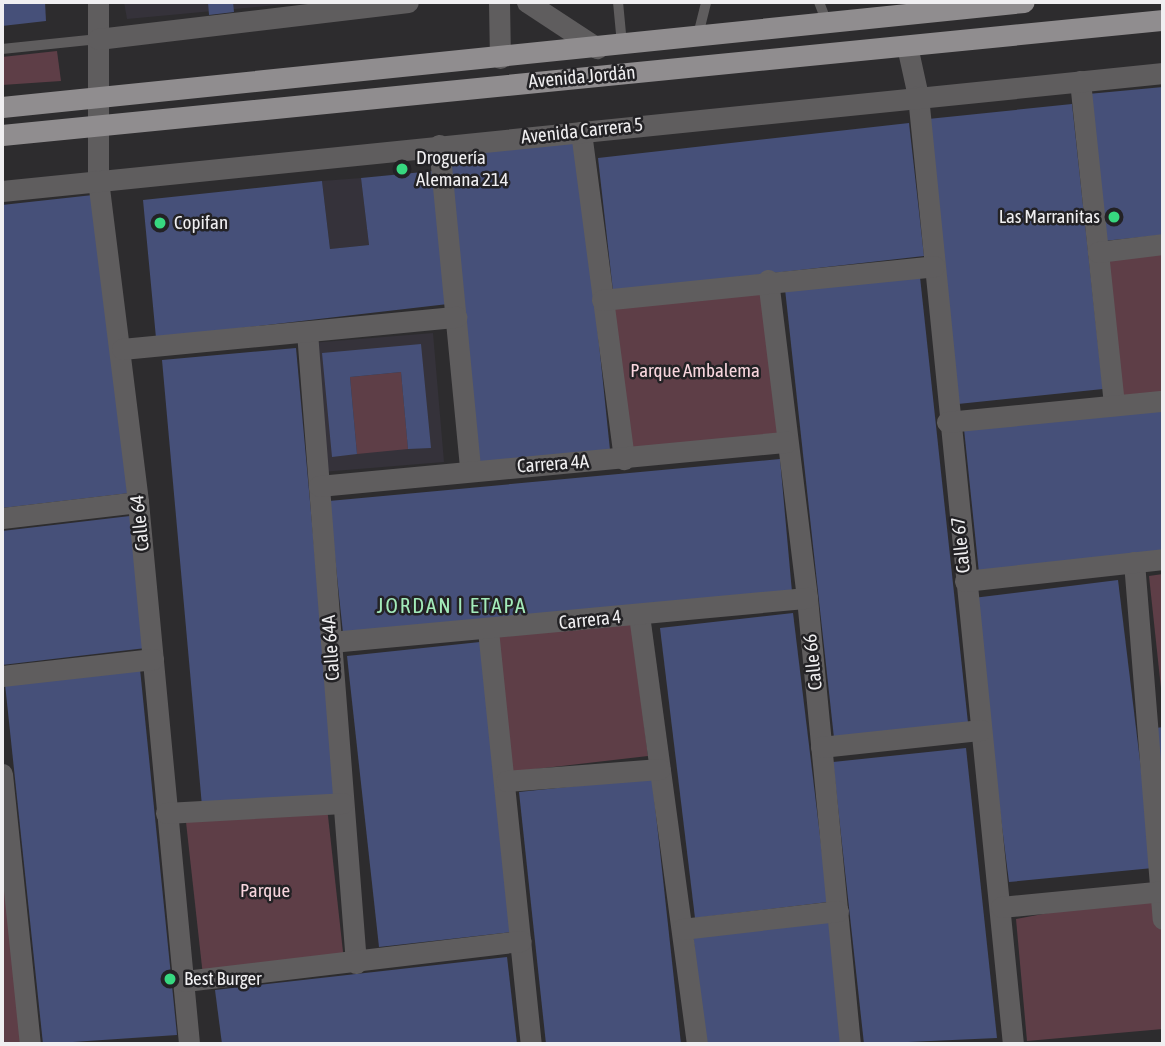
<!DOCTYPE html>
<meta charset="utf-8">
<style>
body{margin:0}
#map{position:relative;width:1165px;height:1046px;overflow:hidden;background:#2d2c2e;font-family:"Asap Condensed",sans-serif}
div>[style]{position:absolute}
.built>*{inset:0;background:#35323a}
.green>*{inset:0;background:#5e3e47}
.building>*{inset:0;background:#465079}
.lane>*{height:10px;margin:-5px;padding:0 5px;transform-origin:5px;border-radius:5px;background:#5f5d5e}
.street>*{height:21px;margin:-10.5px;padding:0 10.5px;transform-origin:10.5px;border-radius:10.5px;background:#5f5d5e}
.primary>*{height:21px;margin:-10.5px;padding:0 10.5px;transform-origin:10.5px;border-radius:10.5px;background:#908d8f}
.dots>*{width:19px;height:19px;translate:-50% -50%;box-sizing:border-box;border:4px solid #232225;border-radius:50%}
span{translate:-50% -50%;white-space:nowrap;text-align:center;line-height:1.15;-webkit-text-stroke:5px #232225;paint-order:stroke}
.street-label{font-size:19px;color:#f0eff1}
.poi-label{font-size:19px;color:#f0eff1}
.left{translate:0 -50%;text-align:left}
.right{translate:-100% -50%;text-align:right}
.park-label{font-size:19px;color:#f8d6de}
.neighbourhood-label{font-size:21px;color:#a3ebba;letter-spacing:2px}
.frame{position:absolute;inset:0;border:4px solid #f0eff1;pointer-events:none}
</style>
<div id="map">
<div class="built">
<div style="clip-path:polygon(124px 2px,309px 2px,127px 19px)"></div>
<div style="clip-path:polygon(361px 178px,369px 245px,330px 249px,322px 181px)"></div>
<div style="clip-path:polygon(433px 333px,444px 462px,322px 472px,310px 343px)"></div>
</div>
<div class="green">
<div style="clip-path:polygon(57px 51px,61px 81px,2px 85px,2px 57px)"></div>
<div style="clip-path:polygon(1163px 244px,1163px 401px,1114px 406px,1098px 252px)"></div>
<div style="clip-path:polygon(763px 287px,781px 437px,629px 454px,611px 307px)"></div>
<div style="clip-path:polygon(401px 372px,408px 449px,357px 454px,350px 377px)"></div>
<div style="clip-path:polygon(1163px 574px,1163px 707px,1149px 576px)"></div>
<div style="clip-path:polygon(632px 620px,648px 756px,510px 772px,494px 636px)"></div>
<div style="clip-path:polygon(327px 807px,344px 961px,203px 976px,186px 822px)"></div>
<div style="clip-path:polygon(2px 820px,23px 1044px,2px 1044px)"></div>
<div style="clip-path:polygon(1161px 892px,1163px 1029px,1027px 1041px,1016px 919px)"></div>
</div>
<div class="building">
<div style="clip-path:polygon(2px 2px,45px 2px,46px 21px,2px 26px)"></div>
<div style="clip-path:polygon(208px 2px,233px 2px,234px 12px,209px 15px)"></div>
<div style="clip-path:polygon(1163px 87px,1163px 235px,1103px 241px,1088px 94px)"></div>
<div style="clip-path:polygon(1072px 104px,1103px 389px,958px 404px,928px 119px)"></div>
<div style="clip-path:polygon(909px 123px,924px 256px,613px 291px,598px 158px)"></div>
<div style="clip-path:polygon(578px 141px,610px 450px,476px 463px,445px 153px)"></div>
<div style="clip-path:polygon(433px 171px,448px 304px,156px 338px,143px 200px,322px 181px,330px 249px,369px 245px,361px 178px)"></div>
<div style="clip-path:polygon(93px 195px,130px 493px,2px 508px,2px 205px)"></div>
<div style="clip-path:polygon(920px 277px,968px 723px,834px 738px,785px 289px)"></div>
<div style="clip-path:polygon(421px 344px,431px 448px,408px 449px,401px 372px,350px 377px,357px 454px,332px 457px,322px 353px)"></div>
<div style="clip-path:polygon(296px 348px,337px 797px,202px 806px,162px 360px)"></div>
<div style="clip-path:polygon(1163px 407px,1163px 553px,979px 573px,964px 429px)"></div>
<div style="clip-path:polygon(780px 459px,792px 592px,343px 633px,329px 501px)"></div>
<div style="clip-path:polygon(130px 516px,146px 648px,2px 665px,2px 531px)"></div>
<div style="clip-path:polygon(1118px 580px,1153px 868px,1009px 882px,973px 598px)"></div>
<div style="clip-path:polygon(793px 613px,828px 902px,695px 918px,660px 628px)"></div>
<div style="clip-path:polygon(480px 642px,512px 932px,379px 947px,347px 656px)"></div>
<div style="clip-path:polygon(140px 669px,177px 1035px,43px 1044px,5px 684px)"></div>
<div style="clip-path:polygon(1163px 727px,1163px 776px,1162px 776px,1156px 728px)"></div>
<div style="clip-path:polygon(966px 748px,997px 1038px,864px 1044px,833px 762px)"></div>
<div style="clip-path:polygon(652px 778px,681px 1044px,546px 1044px,519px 792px)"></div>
<div style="clip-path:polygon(831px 919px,845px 1044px,705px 1044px,693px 935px)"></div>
<div style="clip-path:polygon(507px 957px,517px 1044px,222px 1044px,215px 990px)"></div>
</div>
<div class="lane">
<div style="left:618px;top:2px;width:42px;rotate:84.6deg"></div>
<div style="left:819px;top:2px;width:22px;rotate:69deg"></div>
<div style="left:698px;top:35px;width:34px;rotate:-76deg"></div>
<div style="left:2px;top:49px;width:97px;rotate:-5.9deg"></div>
</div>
<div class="street">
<div style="left:98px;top:2px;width:178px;rotate:90deg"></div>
<div style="left:98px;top:180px;width:324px;rotate:82.9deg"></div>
<div style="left:138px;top:502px;width:544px;rotate:84.62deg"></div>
<div style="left:499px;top:2px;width:56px;rotate:89deg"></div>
<div style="left:527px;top:2px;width:84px;rotate:33.3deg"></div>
<div style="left:98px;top:39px;width:312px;rotate:-6.8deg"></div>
<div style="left:907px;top:46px;width:51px;rotate:77.6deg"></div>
<div style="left:918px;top:96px;width:953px;rotate:84.28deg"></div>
<div style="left:1080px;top:81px;width:326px;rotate:84deg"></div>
<div style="left:581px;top:132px;width:330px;rotate:82.5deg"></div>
<div style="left:439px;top:145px;width:325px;rotate:84.5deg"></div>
<div style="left:2px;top:191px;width:1167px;rotate:-5.8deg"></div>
<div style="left:1098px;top:252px;width:65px;rotate:-7deg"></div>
<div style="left:768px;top:280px;width:320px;rotate:83deg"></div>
<div style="left:807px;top:598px;width:448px;rotate:84.5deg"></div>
<div style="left:602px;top:300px;width:334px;rotate:-5.8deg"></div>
<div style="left:307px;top:332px;width:633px;rotate:85.56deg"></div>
<div style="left:122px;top:349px;width:336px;rotate:-5.5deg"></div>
<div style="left:947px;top:422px;width:217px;rotate:-5.6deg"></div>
<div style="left:319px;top:486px;width:470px;rotate:-5.4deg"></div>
<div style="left:2px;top:518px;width:137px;rotate:-6.7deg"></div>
<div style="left:1134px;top:562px;width:358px;rotate:85.4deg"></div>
<div style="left:965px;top:581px;width:199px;rotate:-6.3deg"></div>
<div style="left:639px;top:615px;width:433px;rotate:82.3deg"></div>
<div style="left:488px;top:630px;width:416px;rotate:84.1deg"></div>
<div style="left:331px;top:642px;width:478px;rotate:-5.3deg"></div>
<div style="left:2px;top:676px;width:152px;rotate:-6.4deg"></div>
<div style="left:821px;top:747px;width:161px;rotate:-6.1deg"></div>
<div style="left:2px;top:774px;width:271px;rotate:84.1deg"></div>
<div style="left:506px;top:781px;width:154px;rotate:-4.5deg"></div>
<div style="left:166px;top:813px;width:177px;rotate:-3.2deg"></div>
<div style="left:1001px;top:907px;width:163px;rotate:-5.6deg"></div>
<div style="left:682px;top:929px;width:157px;rotate:-6.6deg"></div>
<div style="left:185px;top:981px;width:338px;rotate:-6.8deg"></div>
</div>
<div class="primary">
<div style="left:2px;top:107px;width:1027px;rotate:-5.87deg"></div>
<div style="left:2px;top:135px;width:1167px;rotate:-5.66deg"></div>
</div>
<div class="dots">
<div style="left:402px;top:169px;background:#37d880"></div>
<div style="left:1114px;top:217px;background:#37d880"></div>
<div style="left:160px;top:223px;background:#37d880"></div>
<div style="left:170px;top:979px;background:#37d880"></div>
</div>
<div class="street-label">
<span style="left:582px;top:77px;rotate:-5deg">Avenida Jordán</span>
<span style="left:582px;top:131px;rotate:-6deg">Avenida Carrera 5</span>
<span style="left:553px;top:464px;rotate:-4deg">Carrera 4A</span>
<span style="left:140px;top:523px;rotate:-96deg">Calle 64</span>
<span style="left:961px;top:545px;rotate:-96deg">Calle 67</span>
<span style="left:590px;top:620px;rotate:-6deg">Carrera 4</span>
<span style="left:331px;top:648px;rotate:-94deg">Calle 64A</span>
<span style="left:813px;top:662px;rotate:-96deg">Calle 66</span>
</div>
<div class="poi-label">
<span class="left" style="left:416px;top:169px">Droguería<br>Alemana 214</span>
<span class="right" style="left:1100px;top:217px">Las Marranitas</span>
<span class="left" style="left:174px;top:223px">Copifan</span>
<span class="left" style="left:184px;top:979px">Best Burger</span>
</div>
<div class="park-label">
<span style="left:695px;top:371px">Parque Ambalema</span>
<span style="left:265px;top:891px">Parque</span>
</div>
<div class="neighbourhood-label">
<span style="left:452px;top:605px">JORDAN I ETAPA</span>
</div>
<div class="frame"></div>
</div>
